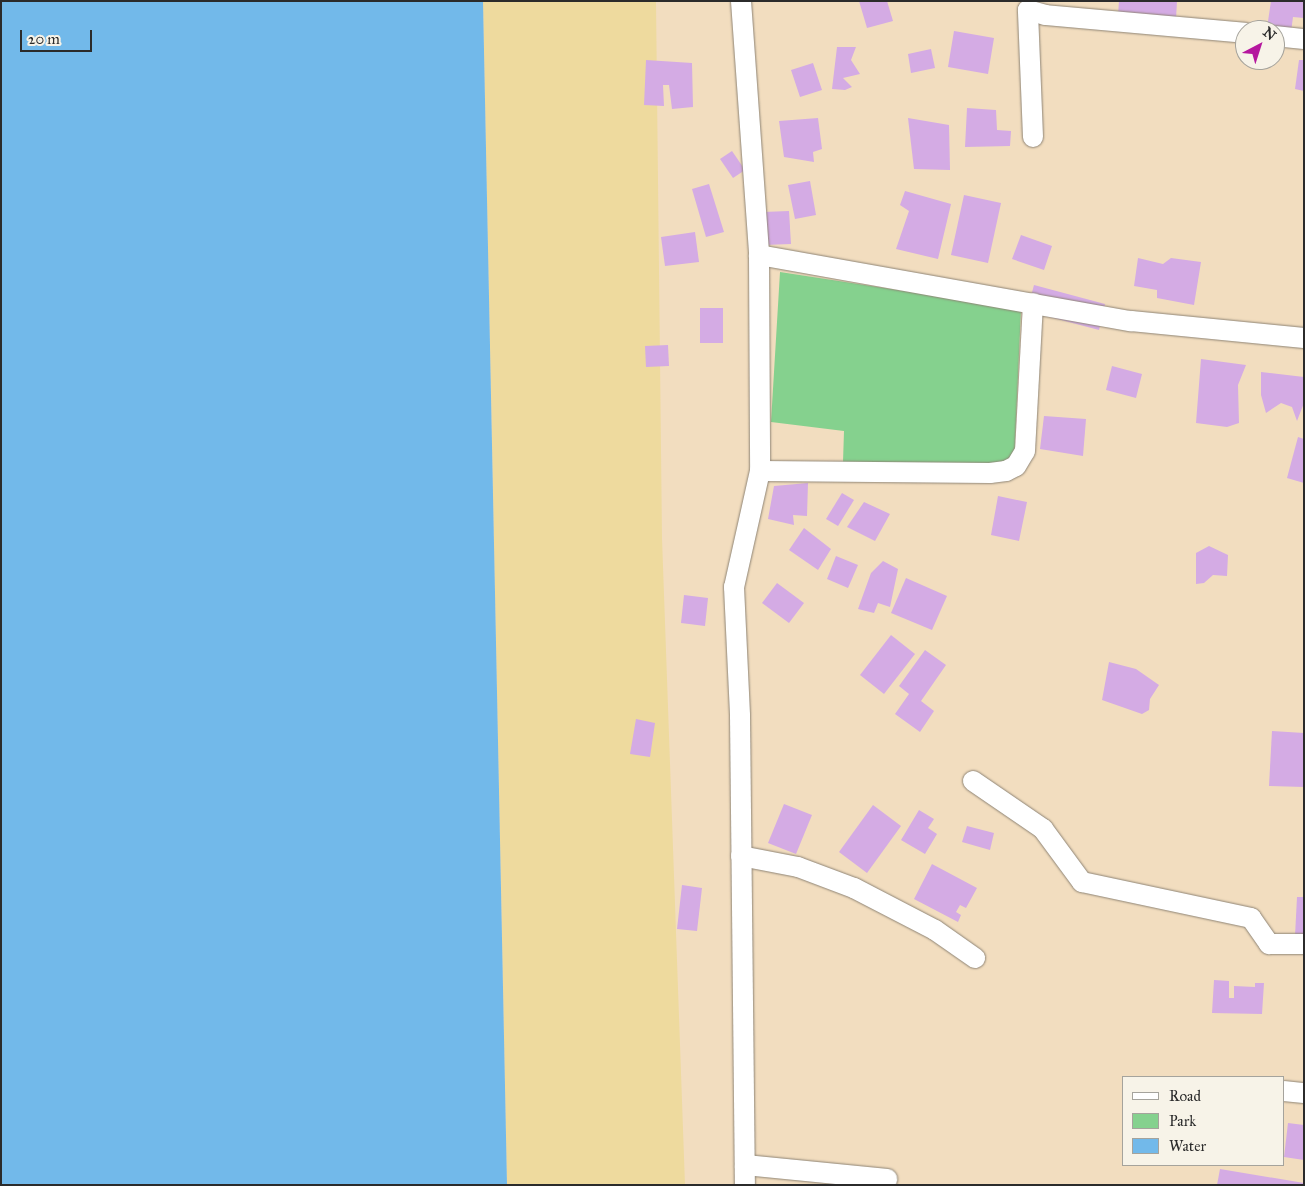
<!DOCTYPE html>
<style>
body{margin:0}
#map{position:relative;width:1305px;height:1186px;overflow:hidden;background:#f2ddbf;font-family:"IM FELL Great Primer",serif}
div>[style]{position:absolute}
.green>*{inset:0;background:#85d18e}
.sand>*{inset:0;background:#eeda9e}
.water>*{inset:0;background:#72b9ea}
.building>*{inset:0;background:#d4abe4}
.roads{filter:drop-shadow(0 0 1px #8e8475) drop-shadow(0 0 1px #8e8475)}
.street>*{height:20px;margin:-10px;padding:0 10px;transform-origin:10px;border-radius:10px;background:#fff}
span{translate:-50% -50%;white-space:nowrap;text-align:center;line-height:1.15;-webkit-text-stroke:4.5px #f7f3e8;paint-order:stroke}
.frame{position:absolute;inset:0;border:2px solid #2b2b2b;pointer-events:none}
.legend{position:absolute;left:1122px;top:1076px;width:162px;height:90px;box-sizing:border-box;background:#f7f3e8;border:1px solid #a5a39c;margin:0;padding:6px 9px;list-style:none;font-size:15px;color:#2b2b2b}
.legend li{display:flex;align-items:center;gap:10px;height:25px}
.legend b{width:25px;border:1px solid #a5a39c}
.north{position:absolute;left:1235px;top:20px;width:50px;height:50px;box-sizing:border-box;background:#f7f3e8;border:1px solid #a5a39c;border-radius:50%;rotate:40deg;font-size:14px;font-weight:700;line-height:20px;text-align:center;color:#2b2b2b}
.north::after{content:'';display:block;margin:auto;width:18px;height:22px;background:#b5179e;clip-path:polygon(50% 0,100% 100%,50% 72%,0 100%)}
.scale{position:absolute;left:20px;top:30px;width:72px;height:22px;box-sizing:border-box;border:2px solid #2b2b2b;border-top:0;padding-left:6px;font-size:15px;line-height:18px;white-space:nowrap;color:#2b2b2b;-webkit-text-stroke:4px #f7f3e8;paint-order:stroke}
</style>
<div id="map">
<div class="green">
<div style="clip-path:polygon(780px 272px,1021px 309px,1014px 465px,843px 462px,844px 431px,771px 422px)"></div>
</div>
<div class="sand">
<div style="clip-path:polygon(483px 1px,656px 1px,662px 538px,685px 1185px,507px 1185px)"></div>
</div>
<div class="water">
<div style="clip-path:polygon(1px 1px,483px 1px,507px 1185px,1px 1185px)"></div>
</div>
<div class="building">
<div style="clip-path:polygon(859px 1px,887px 1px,893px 21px,867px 28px)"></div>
<div style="clip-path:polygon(1119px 1px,1177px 1px,1176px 19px,1118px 15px)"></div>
<div style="clip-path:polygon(1271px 1px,1304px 1px,1304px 18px,1293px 17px,1291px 32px,1267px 28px)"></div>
<div style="clip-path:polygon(954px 31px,994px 38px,988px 74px,948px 67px)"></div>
<div style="clip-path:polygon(837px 47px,856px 47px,851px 60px,860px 74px,843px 78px,852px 87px,845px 90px,832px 89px)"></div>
<div style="clip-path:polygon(931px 49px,935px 68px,911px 73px,908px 54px)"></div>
<div style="clip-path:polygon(646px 60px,692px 63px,693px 107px,672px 109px,669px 85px,663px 85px,664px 106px,644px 105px)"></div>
<div style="clip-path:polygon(1299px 60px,1304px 60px,1304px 91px,1295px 89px)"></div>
<div style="clip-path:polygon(813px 63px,822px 90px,800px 97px,791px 70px)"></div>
<div style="clip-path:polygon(967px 108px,996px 110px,997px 130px,1011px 131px,1010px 146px,965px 147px)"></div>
<div style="clip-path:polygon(818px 118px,822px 149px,813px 152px,814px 162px,784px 157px,779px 121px)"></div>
<div style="clip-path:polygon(908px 118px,949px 125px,950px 170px,914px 169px)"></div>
<div style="clip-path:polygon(732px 151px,745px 170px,733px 178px,720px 159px)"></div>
<div style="clip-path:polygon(810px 181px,816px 215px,795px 219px,788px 185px)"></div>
<div style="clip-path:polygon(709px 184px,724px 232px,706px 237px,692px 189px)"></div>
<div style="clip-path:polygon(905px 191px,951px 204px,938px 259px,896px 249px,909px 211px,900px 205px)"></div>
<div style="clip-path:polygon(964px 195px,1001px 203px,988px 263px,951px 255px)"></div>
<div style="clip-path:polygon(789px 211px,791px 244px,764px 245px,763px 212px)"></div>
<div style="clip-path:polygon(695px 232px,699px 262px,665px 266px,661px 237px)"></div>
<div style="clip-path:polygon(1021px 235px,1052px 246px,1044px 270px,1012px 259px)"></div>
<div style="clip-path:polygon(1138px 258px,1163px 264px,1171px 258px,1201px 262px,1194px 305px,1157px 298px,1157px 290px,1134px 286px)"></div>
<div style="clip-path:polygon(1034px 285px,1105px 304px,1099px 330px,1027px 311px)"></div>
<div style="clip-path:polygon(700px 308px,723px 308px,723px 343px,700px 343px)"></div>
<div style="clip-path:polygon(668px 345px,669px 366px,646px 367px,645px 346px)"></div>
<div style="clip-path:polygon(1201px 359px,1246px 365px,1238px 385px,1239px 423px,1227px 427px,1196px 423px)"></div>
<div style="clip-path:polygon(1112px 366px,1142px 374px,1136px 398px,1106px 390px)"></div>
<div style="clip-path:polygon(1261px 372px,1304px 377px,1304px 403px,1297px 421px,1292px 407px,1281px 403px,1266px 413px,1261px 395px)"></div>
<div style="clip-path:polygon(1044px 416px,1086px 419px,1083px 456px,1040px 449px)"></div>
<div style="clip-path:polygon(1298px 437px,1304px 439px,1304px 483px,1287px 478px)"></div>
<div style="clip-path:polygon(808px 483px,807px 516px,793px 515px,794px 525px,768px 519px,774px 486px)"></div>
<div style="clip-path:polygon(842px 493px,854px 500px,838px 526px,826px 519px)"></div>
<div style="clip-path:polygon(998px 496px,1027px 502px,1019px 541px,991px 535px)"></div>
<div style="clip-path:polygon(864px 502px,890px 514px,875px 541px,847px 527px)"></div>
<div style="clip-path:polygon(804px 528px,831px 549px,818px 570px,789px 550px)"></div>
<div style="clip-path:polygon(1209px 546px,1228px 555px,1227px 576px,1213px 575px,1204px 583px,1196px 584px,1196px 553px)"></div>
<div style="clip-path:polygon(836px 556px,858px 565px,848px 588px,827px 579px)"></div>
<div style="clip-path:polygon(883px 561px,898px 569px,890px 607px,878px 603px,874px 613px,858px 609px,871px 573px)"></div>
<div style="clip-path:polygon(906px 578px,947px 596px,932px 630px,891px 613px)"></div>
<div style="clip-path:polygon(777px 583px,804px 603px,789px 623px,762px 603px)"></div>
<div style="clip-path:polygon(684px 595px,708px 598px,705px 626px,681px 623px)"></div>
<div style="clip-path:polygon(891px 635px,915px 654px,884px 694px,860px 675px)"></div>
<div style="clip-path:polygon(925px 650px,946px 665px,921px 701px,934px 711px,920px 732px,895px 714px,909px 694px,899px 686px)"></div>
<div style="clip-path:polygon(1109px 662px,1136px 669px,1159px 685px,1150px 699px,1149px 710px,1142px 714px,1102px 700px)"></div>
<div style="clip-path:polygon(636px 719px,655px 723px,650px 757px,630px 754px)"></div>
<div style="clip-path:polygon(1272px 731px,1304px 733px,1304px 787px,1269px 786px)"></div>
<div style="clip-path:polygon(784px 804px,812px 815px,796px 854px,768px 843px)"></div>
<div style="clip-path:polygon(873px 805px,901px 826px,867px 873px,839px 852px)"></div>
<div style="clip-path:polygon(919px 810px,934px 819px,928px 828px,937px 834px,925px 854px,901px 840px)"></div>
<div style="clip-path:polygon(967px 826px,994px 833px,990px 850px,962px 842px)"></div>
<div style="clip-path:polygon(932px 864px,977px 888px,966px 908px,960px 905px,956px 912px,961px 915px,958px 922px,914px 899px)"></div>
<div style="clip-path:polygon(682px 885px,702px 888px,697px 931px,677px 929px)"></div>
<div style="clip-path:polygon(1297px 897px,1304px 897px,1304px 936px,1295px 936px)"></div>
<div style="clip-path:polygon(1214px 980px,1229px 981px,1229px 998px,1234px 998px,1234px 986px,1255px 987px,1255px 983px,1264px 983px,1262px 1014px,1212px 1013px)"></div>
<div style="clip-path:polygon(1288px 1123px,1304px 1125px,1304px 1160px,1284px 1157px)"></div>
<div style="clip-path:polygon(1220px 1169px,1304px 1183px,1304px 1185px,1217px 1185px)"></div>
</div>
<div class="roads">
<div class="street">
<div style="left:741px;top:1px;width:255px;rotate:85.9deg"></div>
<div style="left:759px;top:255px;width:216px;rotate:89.7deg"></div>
<div style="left:760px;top:471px;width:119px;rotate:102.6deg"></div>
<div style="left:734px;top:587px;width:129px;rotate:87.3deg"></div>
<div style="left:740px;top:716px;width:469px;rotate:89.4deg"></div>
<div style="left:1275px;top:36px;width:29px;rotate:6deg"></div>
<div style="left:1033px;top:137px;width:127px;rotate:-92.3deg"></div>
<div style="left:1028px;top:10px;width:18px;rotate:16deg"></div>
<div style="left:1045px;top:15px;width:201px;rotate:5.1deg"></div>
<div style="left:759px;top:255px;width:378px;rotate:10.1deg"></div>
<div style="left:1131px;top:321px;width:174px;rotate:5.6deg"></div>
<div style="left:760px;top:471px;width:230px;rotate:0.5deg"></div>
<div style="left:990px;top:473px;width:16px;rotate:-7deg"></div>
<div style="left:1006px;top:471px;width:11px;rotate:-27deg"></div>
<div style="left:1016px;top:466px;width:17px;rotate:-59deg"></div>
<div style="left:1025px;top:451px;width:148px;rotate:-86.9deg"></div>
<div style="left:973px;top:781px;width:85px;rotate:34.4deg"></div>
<div style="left:1043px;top:829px;width:66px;rotate:53.7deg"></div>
<div style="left:1082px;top:882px;width:173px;rotate:12deg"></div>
<div style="left:1251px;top:918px;width:32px;rotate:55deg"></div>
<div style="left:1269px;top:944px;width:35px"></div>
<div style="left:741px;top:856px;width:58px;rotate:10.9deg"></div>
<div style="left:798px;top:867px;width:60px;rotate:20.6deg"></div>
<div style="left:854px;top:888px;width:91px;rotate:27.4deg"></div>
<div style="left:935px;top:930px;width:49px;rotate:35deg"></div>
<div style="left:1284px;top:1091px;width:20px;rotate:6deg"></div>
<div style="left:745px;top:1165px;width:143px;rotate:5.6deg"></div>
</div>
</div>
<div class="frame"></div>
<ul class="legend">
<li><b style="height:6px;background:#fff"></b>Road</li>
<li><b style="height:14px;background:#85d18e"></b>Park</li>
<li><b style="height:14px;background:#72b9ea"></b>Water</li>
</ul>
<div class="north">N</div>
<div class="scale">20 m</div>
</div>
